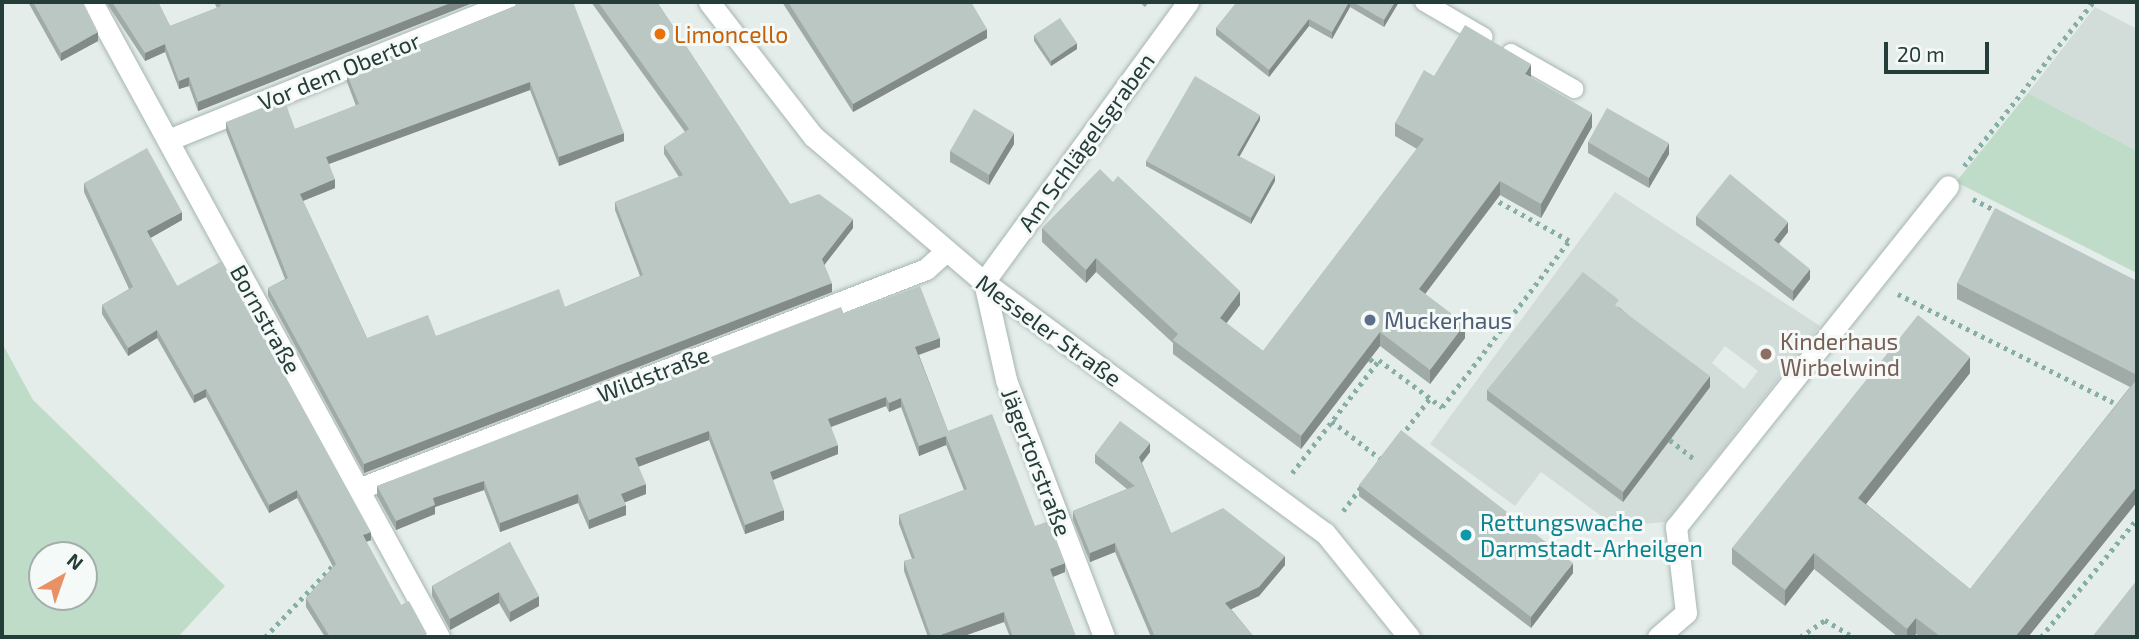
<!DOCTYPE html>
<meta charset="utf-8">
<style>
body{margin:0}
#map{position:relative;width:2139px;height:639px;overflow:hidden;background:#e4edea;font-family:"Exo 2",sans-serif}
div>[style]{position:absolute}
.built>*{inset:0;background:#d2dcd9}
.green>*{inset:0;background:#bfdcc9}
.path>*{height:4.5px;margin-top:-2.25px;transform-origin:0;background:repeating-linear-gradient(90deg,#87aea5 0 3.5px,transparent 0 8.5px)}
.roads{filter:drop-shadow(0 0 2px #a7b5b1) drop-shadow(0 0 2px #a7b5b1)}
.lane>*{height:18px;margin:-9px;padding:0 9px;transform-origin:9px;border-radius:9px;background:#fff}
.street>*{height:21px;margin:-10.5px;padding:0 10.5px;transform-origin:10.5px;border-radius:10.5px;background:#fff}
.secondary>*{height:21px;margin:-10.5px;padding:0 10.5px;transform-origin:10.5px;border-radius:10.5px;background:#fff}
.wall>*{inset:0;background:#a0aba8}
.shaded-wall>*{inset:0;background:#828b88}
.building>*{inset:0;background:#bac7c3}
.dots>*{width:19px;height:19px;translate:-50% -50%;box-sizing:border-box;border:4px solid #f5f9f7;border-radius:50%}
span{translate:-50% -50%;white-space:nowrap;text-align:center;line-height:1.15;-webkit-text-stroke:6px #f5f9f7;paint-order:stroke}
.food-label{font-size:23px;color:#c56008}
.left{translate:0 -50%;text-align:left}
.street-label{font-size:23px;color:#253d39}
.service-label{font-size:23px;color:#4e5e75}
.education-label{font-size:23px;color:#785e54}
.culture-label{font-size:23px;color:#0d838f}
.frame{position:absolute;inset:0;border:4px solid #253d39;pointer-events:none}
.north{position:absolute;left:28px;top:541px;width:70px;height:70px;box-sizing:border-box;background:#f5f9f7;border:2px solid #a2aeab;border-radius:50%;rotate:40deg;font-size:19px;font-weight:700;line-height:28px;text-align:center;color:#253d39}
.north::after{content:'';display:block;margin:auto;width:24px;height:32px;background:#e99166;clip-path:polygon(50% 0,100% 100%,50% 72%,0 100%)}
.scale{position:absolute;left:1884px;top:42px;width:105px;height:32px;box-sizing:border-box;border:4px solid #253d39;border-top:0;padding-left:9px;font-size:21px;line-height:24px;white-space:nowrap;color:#253d39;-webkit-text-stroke:5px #f5f9f7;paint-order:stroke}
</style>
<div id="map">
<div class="built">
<div style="clip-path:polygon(2095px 7px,2137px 29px,2137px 151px,2028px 93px)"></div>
<div style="clip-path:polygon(evenodd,1615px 192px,1820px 326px,1666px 522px,1615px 526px,1541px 472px,1515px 506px,1430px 444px,1615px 192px,1725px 346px,1758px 371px,1744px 389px,1712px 363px,1725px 346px)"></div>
</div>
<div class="green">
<div style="clip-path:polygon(2028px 93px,2137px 151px,2137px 273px,1956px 182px)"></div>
<div style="clip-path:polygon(evenodd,2px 343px,33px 400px,225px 586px,178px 637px,2px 637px,2px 343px,42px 555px,84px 555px,84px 597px,42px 597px,42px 555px)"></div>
</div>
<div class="path">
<div style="left:1964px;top:166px;width:209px;rotate:-51.8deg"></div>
<div style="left:1973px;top:199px;width:27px;rotate:27deg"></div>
<div style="left:1898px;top:294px;width:241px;rotate:26.7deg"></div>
<div style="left:1370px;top:359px;width:8px;rotate:40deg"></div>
<div style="left:1332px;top:421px;width:63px;rotate:38deg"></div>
<div style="left:1401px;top:436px;width:48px;rotate:-52.7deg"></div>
<div style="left:1670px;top:440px;width:33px;rotate:38deg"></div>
<div style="left:1292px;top:473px;width:143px;rotate:-52.4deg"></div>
<div style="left:1379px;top:360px;width:79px;rotate:36.7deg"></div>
<div style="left:1442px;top:407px;width:209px;rotate:-52.6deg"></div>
<div style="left:1569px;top:241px;width:87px;rotate:-151.1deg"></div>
<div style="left:1343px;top:511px;width:30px;rotate:-53deg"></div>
<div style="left:265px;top:637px;width:105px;rotate:-46.5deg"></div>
<div style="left:1800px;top:637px;width:30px;rotate:-34deg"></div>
<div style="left:1825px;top:620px;width:33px;rotate:31deg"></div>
<div style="left:2041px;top:637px;width:152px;rotate:-50.9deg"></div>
</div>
<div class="roads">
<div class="lane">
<div style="left:1424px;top:2px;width:69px;rotate:30.3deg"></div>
<div style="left:1511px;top:53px;width:73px;rotate:29.7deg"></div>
</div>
<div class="street">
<div style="left:92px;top:2px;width:724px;rotate:61.35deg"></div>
<div style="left:1188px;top:2px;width:346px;rotate:126.1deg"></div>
<div style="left:984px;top:282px;width:423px;rotate:36.4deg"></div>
<div style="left:1325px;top:533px;width:134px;rotate:51.1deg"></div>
<div style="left:168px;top:140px;width:369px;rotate:-22deg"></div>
<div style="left:358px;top:489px;width:609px;rotate:-21.17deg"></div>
<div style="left:926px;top:269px;width:24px;rotate:-42deg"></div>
<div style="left:1658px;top:637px;width:37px;rotate:-41deg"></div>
<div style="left:1686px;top:613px;width:87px;rotate:-96.6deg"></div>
<div style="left:1676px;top:527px;width:436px;rotate:-51.4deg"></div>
</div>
<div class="secondary">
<div style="left:709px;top:2px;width:170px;rotate:52.2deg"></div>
<div style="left:813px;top:136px;width:225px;rotate:40.5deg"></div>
<div style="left:984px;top:282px;width:100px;rotate:77.3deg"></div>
<div style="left:1006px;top:380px;width:275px;rotate:69.1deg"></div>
</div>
</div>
<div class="wall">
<div style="clip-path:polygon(28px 2px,83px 2px,98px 41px,61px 61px)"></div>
<div style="clip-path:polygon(106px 2px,158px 2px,170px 26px,217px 8px,214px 2px,475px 2px,198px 111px,189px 86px,179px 89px,165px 52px,145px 61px)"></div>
<div style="clip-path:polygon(591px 2px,657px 2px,790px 204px,853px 228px,824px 265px,832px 292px,364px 473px,268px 296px,268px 288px,285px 279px,226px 131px,226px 122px,295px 129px,356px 106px,347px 82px,347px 74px,515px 6px,624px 141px,559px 166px,530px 90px,329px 164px,335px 188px,303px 201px,367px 338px,436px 336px,565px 307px,640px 276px,615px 210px,615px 202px,679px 177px,664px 154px,664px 146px,685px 132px)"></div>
<div style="clip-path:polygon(782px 2px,971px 2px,987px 38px,853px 112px)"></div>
<div style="clip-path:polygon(1139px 2px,1149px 2px,1145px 7px)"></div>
<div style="clip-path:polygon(1237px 2px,1399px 2px,1384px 27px,1350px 7px,1332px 39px,1309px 26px,1269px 77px,1216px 35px,1216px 28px)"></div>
<div style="clip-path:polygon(1034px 35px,1077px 49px,1051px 66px,1034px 41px)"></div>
<div style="clip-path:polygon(1434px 76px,1531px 78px,1592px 127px,1541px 218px,1500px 195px,1425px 294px,1465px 338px,1430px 384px,1380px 346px,1301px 449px,1173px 354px,1173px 343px,1096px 272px,1086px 283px,1042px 242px,1042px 228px,1240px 305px,1226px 323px,1263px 351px,1417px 149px,1395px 136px,1395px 123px)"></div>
<div style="clip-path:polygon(1260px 120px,1239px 157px,1275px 181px,1251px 224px,1146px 166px,1146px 161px)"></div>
<div style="clip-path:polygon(1588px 142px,1669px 154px,1649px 188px,1588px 153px)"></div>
<div style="clip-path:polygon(1014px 144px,989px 185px,950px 162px,950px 151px)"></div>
<div style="clip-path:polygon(84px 183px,182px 220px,150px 238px,177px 286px,371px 540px,366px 542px,401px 605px,427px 637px,325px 637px,306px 607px,306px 598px,333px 567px,297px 498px,269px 513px,206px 397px,194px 403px,157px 338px,128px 356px,102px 314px,102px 305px,129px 289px,84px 192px)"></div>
<div style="clip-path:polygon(1696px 216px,1788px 232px,1779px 244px,1810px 279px,1793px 301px,1696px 225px)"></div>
<div style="clip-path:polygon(2137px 281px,2137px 502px,2028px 637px,1921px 637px,1916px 634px,1913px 637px,1898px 637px,1814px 569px,1785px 606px,1732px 564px,1732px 548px,1970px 373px,1866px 504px,1970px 589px,2130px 387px,1957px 299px,1957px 283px)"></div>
<div style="clip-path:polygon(1619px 307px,1710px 387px,1623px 502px,1487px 400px,1487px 390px)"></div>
<div style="clip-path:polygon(844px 314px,940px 347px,919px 355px,948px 431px,1035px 526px,1065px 572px,1053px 577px,1076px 637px,1010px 637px,1004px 622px,961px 637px,928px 637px,904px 571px,904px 561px,912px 559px,899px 524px,899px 515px,964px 490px,946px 445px,919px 456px,901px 407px,889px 412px,886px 406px,831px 427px,838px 454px,773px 480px,784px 520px,745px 534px,709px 440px,638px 467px,646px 494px,624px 502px,626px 515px,589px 529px,578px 503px,500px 532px,484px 490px,435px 507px,435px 514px,396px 530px,377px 496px,377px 486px)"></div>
<div style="clip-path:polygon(1150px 452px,1142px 463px,1171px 533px,1285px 565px,1259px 596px,1231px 609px,1254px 637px,1151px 637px,1115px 552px,1090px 562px,1073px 520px,1073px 511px,1127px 489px,1095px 463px,1095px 454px)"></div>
<div style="clip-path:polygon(1359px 485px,1573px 573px,1531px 628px,1359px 496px)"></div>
<div style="clip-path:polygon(510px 542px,539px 606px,510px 622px,499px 603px,450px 630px,432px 596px,432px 586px)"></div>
</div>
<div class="shaded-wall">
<div style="clip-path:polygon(453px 2px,475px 2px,198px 111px,198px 102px)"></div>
<div style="clip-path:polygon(1349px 2px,1350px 2px,1350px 7px,1332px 39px,1332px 32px)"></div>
<div style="clip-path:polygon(1395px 2px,1399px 2px,1384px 27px,1384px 20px)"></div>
<div style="clip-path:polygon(1309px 19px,1309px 26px,1269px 77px,1269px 70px)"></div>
<div style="clip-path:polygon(987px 29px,987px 38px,853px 112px,853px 104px)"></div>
<div style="clip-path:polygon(98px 32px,98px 41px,61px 61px,61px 53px)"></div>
<div style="clip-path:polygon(1077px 43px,1077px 49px,1051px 66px,1051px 61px)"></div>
<div style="clip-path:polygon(165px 44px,165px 52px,145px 61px,145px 53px)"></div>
<div style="clip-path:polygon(1531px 64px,1531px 77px,1525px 74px)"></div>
<div style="clip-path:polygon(189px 77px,189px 86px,179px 89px,179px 81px)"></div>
<div style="clip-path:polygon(530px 82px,530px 90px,326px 165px,326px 157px)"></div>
<div style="clip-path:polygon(1592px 113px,1592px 127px,1541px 218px,1541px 204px)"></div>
<div style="clip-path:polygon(1260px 115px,1260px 120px,1237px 161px,1237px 155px)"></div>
<div style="clip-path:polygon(624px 133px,624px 141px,559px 166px,559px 157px)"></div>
<div style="clip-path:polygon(1014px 133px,1014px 144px,989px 185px,989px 175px)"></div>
<div style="clip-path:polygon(1669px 143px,1669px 154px,1649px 188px,1649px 178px)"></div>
<div style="clip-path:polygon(1275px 175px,1275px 181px,1251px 224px,1251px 218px)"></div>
<div style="clip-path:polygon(335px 179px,335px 188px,300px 202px,300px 194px)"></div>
<div style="clip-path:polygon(1500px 181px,1500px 195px,1419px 302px,1419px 289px)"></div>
<div style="clip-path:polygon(182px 212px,182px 220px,147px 240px,147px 231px)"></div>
<div style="clip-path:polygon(853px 219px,853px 228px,822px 268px,822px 259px)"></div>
<div style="clip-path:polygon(1788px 222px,1788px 232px,1774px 249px,1774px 240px)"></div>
<div style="clip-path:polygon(1096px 258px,1096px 272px,1086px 283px,1086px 270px)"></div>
<div style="clip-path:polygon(1810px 269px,1810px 279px,1793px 301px,1793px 291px)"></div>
<div style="clip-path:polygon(832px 283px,832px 292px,364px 473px,364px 464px)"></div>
<div style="clip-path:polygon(1240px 291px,1240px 305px,1220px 332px,1220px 318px)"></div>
<div style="clip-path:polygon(1465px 324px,1465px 338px,1430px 384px,1430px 370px)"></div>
<div style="clip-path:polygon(157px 330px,157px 338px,128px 356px,128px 348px)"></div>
<div style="clip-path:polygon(1380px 332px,1380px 346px,1301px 449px,1301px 436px)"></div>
<div style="clip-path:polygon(940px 338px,940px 347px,915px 356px,915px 347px)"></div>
<div style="clip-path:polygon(1970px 357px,1970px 373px,1858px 514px,1858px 498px)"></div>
<div style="clip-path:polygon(1710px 376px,1710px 387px,1623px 502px,1623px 492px)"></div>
<div style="clip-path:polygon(206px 389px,206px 397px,194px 403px,194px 395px)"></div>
<div style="clip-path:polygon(886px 397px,886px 406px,828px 428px,828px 419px)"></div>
<div style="clip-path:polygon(901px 398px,901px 407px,889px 412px,889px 403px)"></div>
<div style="clip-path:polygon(709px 431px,709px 440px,635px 468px,635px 458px)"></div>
<div style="clip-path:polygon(946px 436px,946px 445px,919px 456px,919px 446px)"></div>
<div style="clip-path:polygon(1150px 443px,1150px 452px,1139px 466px,1139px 457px)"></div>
<div style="clip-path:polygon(838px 445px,838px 454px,770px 481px,770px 472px)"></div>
<div style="clip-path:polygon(484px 481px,484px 490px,435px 507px,435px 514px,396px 530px,396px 521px,433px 498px)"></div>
<div style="clip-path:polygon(646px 484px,646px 494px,621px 504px,621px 494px)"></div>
<div style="clip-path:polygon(2137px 486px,2137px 502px,2028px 637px,2015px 637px)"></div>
<div style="clip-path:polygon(297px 490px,297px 498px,269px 513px,269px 505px)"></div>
<div style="clip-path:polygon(578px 494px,578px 503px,500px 532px,500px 523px)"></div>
<div style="clip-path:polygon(626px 505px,626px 515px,589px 529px,589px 520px)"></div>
<div style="clip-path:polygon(784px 510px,784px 520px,745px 534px,745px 525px)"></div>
<div style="clip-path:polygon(371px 532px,371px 540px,363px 543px,363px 535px)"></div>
<div style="clip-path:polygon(1115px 543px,1115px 552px,1090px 562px,1090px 553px)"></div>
<div style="clip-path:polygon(1814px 553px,1814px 569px,1785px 606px,1785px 590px)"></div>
<div style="clip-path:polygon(1285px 556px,1285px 565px,1259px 596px,1225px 612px,1225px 603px)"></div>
<div style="clip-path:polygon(1065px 563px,1065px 572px,1050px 578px,1050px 569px)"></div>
<div style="clip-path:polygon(1573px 563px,1573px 573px,1531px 628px,1531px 617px)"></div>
<div style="clip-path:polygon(499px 592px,499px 603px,450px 630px,450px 619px)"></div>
<div style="clip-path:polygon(539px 596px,539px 606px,510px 622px,510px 612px)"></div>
<div style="clip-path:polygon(1004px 612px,1004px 622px,961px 637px,935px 637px)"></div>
<div style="clip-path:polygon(1916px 618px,1916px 634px,1913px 637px,1907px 637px,1907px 629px)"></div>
</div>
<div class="building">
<div style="clip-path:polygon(33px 2px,83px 2px,98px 32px,61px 53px)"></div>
<div style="clip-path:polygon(112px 2px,158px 2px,170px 26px,221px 6px,219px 2px,453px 2px,198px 102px,189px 77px,179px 81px,165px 44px,145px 53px)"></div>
<div style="clip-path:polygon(516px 2px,573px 2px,624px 133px,559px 157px,530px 82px,326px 157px,335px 179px,300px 194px,367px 338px,428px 315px,436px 336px,559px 289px,565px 307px,643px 275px,615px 202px,683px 175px,664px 146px,689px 129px,598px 2px,657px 2px,790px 204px,819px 194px,853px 219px,822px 259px,832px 283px,364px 464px,268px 288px,288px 278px,226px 122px,284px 99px,295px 129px,359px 104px,347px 74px,515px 6px)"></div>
<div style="clip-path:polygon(788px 2px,971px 2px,987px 29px,853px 104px)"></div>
<div style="clip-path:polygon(1237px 2px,1349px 2px,1332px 32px,1309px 19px,1269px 70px,1216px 28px)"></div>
<div style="clip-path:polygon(1353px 2px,1395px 2px,1384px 20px)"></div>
<div style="clip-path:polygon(1060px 18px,1077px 43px,1051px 61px,1034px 35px)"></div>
<div style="clip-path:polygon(1465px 25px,1531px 64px,1525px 74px,1592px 113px,1541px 204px,1500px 181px,1419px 289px,1465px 324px,1430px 370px,1380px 332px,1301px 436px,1173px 340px,1178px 334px,1096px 258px,1086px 270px,1042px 228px,1100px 169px,1113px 182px,1118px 176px,1240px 291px,1220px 318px,1263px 351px,1424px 139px,1395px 123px,1424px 70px,1434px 76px)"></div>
<div style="clip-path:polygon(1195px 76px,1260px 115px,1237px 155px,1275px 175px,1251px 218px,1146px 161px)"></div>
<div style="clip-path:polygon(1607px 108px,1669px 143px,1649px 178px,1588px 142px)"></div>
<div style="clip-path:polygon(974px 109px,1014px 133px,989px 175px,950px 151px)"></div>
<div style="clip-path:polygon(147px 148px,182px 212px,147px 231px,177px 286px,222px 261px,371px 532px,363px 535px,401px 605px,409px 601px,427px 634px,422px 637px,330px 637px,306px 598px,336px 564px,297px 490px,269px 505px,206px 389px,194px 395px,157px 330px,128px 348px,102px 305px,133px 287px,84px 183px)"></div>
<div style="clip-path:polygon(1730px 174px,1788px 222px,1774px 240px,1810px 269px,1793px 291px,1696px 216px)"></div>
<div style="clip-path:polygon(1995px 208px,2137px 281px,2137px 375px,1957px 283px)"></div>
<div style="clip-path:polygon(1583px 272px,1619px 300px,1615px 305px,1710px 376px,1623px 492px,1487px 390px)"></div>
<div style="clip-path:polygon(920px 286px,940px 338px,915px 347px,948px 431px,992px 414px,1035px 526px,1049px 521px,1065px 563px,1050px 569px,1076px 637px,1013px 637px,1004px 612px,935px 637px,931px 637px,904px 561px,915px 558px,899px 515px,967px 489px,946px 436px,919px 446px,901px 398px,889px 403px,886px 397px,828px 419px,838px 445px,770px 472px,784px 510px,745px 525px,709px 431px,635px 458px,646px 484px,621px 494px,626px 505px,589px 520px,578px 494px,500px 523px,484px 481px,433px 498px,435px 505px,396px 521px,377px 486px,841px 307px,844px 314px)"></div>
<div style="clip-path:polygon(1918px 315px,1970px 357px,1858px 498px,1970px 589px,2137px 379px,2137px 486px,2015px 637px,1941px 637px,1916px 618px,1907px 629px,1814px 553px,1785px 590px,1732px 548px)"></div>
<div style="clip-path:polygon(1120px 421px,1150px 443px,1139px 457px,1171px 533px,1223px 508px,1285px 556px,1259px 587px,1225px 603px,1254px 637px,1155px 637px,1115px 543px,1090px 553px,1073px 511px,1135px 486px,1095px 454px)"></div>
<div style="clip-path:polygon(1401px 430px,1573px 563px,1531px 617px,1359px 485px)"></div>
<div style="clip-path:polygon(510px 542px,539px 596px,510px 612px,499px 592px,450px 619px,432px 586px)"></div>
<div style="clip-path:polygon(2137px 580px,2137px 637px,2092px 637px)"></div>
</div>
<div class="dots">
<div style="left:660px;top:34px;background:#e8710a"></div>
<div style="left:1370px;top:320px;background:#5c6f8a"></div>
<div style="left:1766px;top:354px;background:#8d6e63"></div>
<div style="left:1466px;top:535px;background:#0f9aa8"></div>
</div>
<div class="food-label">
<span class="left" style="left:674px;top:34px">Limoncello</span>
</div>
<div class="street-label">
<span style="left:339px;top:71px;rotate:-22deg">Vor dem Obertor</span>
<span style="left:1086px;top:142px;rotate:-54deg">Am Schlägelsgraben</span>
<span style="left:266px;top:319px;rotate:61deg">Bornstraße</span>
<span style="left:1049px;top:330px;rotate:36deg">Messeler Straße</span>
<span style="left:653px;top:374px;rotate:-21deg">Wildstraße</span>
<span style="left:1037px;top:462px;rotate:69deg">Jägertorstraße</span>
</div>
<div class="service-label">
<span class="left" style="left:1384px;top:320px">Muckerhaus</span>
</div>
<div class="education-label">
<span class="left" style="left:1780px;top:354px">Kinderhaus<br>Wirbelwind</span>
</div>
<div class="culture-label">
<span class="left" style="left:1480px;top:535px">Rettungswache<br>Darmstadt-Arheilgen</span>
</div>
<div class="frame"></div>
<div class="north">N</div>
<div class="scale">20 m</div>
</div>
